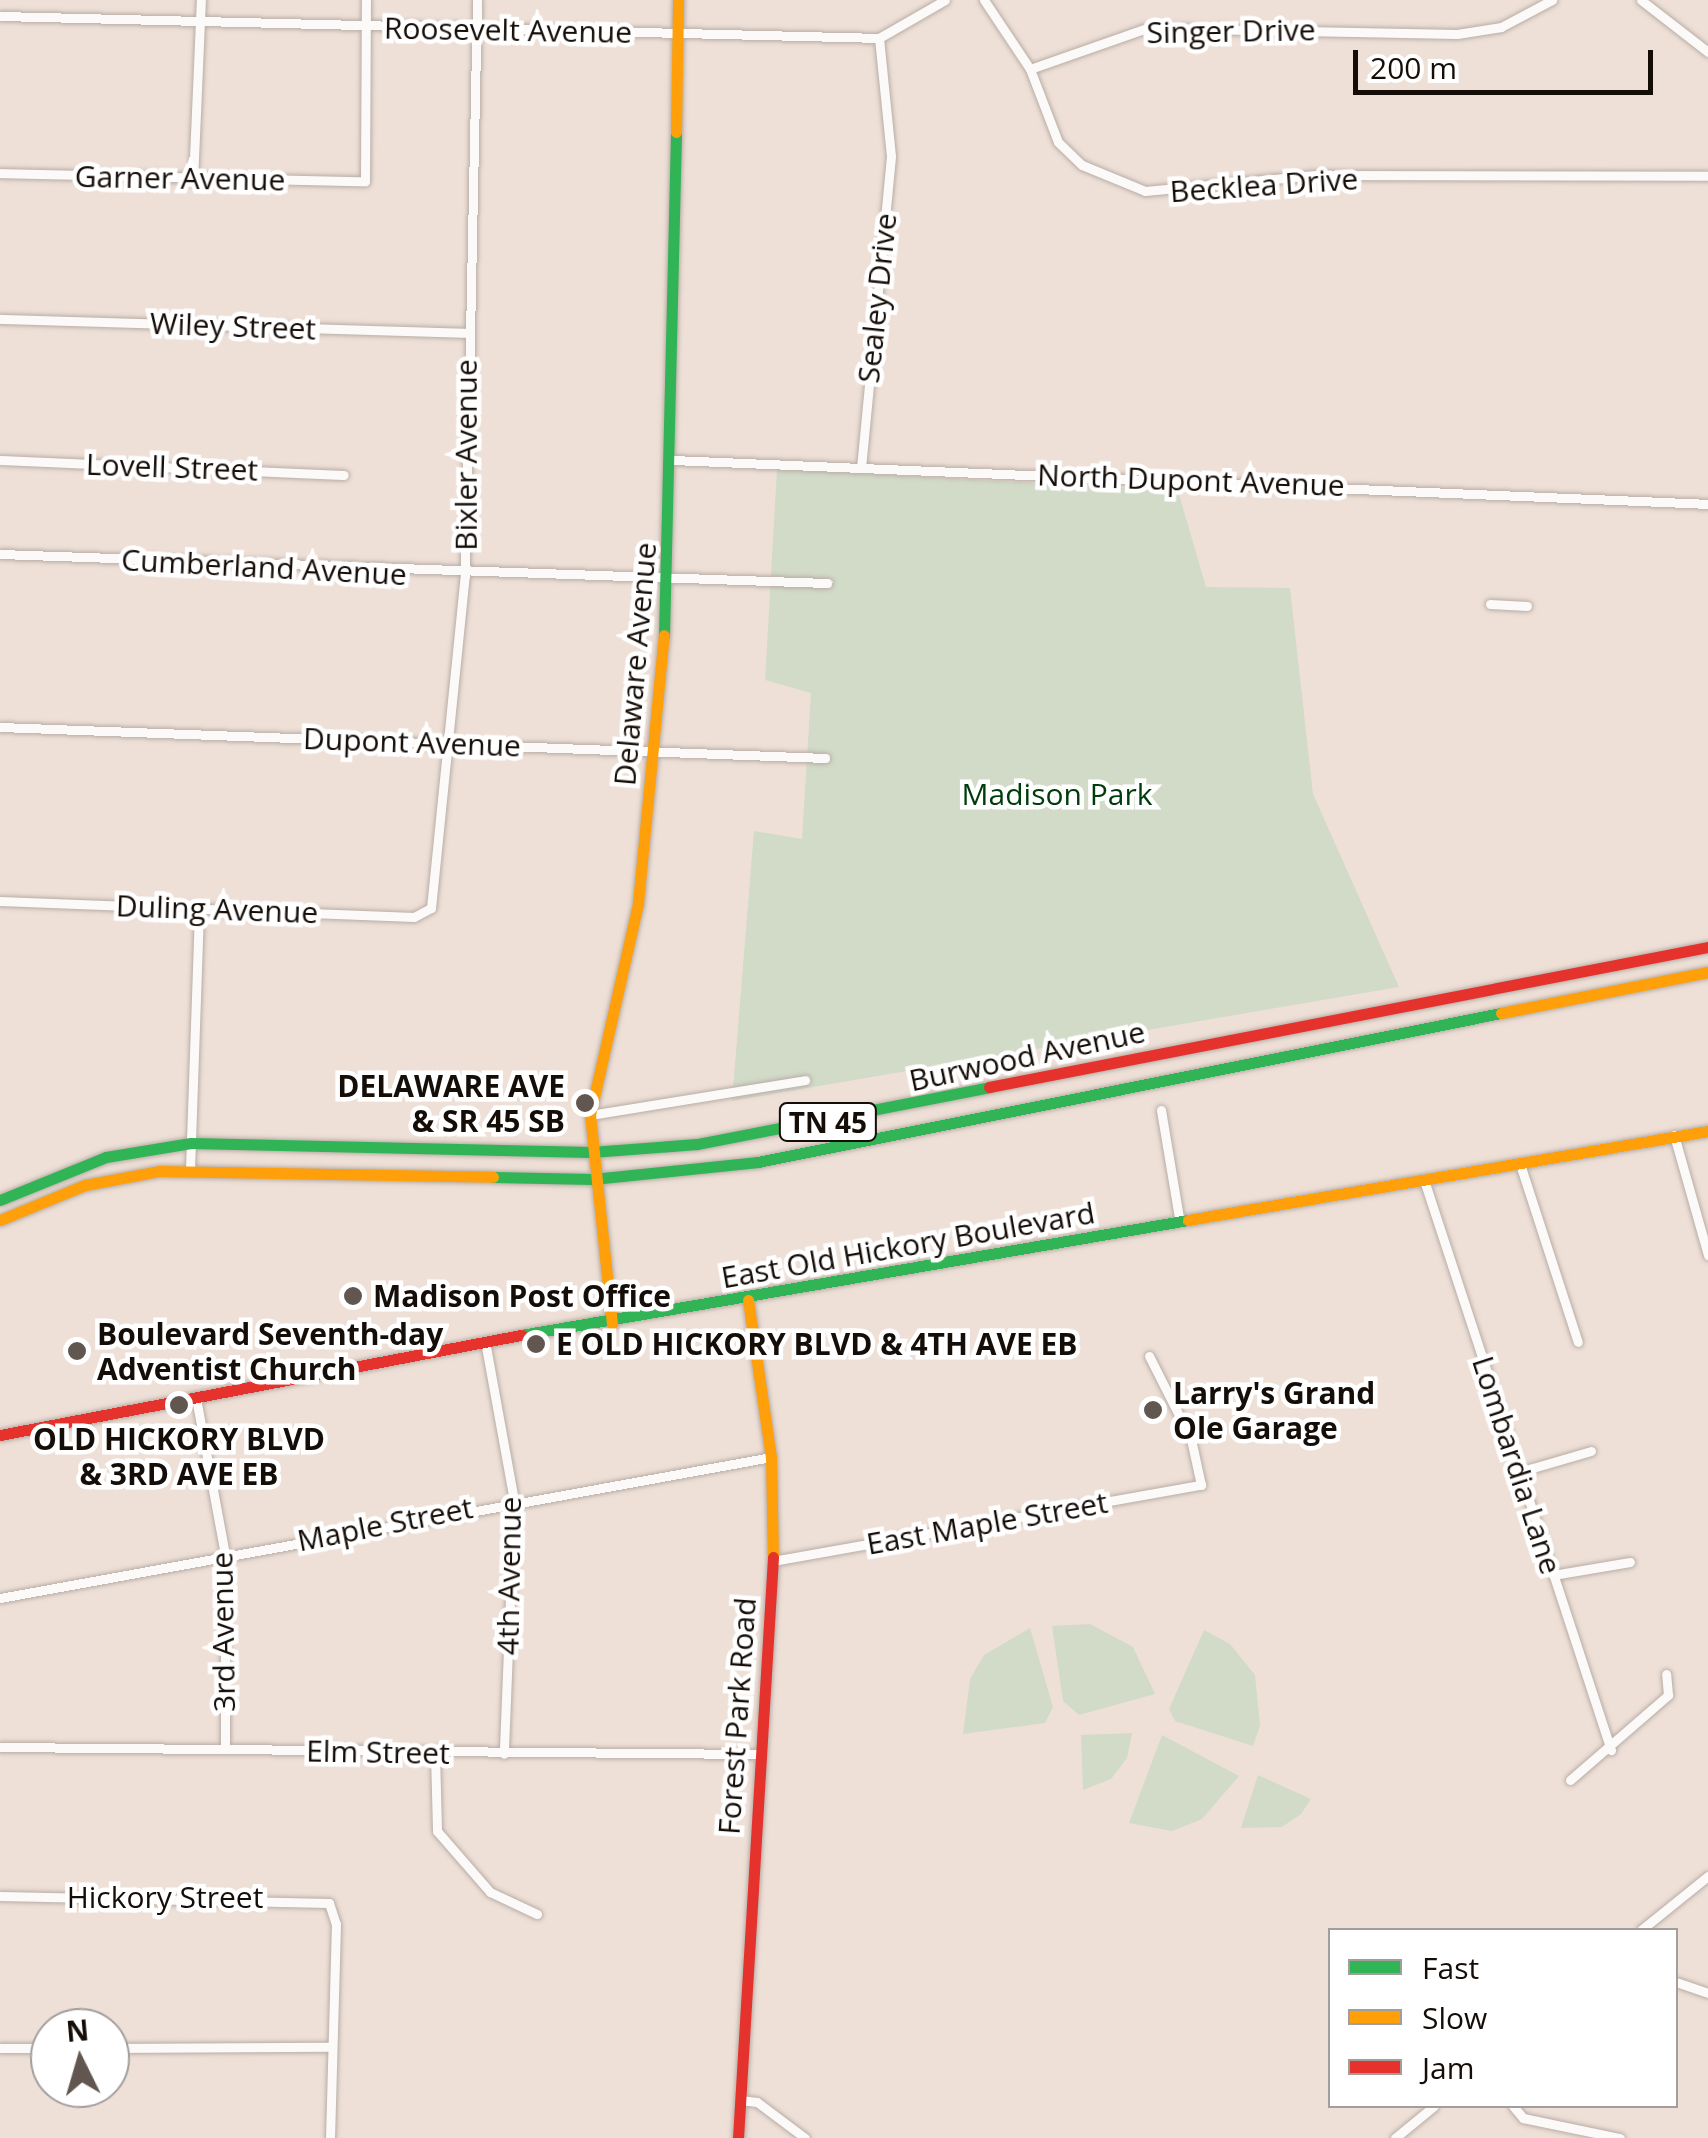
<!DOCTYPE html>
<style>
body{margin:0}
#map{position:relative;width:1708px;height:2138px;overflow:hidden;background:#eee0d7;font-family:"Open Sans",sans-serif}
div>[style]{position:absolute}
.green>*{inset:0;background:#d2dac8}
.roads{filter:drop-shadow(0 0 2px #b8ada6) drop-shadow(0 0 2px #b8ada6)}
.street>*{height:9px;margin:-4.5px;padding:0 4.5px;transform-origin:4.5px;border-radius:4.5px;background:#fcfaf9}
.fast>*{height:11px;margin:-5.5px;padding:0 5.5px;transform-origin:5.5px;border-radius:5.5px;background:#30b455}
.slow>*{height:11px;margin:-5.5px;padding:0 5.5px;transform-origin:5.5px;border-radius:5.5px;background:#ff9f0a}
.jam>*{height:11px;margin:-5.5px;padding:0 5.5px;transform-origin:5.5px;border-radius:5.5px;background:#e5322d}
.dots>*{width:28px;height:28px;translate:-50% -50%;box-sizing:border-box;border:5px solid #fff;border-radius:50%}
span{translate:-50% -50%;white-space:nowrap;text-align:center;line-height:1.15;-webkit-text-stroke:9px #fff;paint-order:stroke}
.shield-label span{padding:2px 8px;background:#fff;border:2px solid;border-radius:8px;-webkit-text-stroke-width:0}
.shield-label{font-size:28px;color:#150d08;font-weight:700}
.street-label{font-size:30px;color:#150d08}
.park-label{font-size:30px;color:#003c0b}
.poi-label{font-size:30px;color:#150d08;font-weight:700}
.right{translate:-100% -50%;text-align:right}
.left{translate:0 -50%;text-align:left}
.legend{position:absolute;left:1328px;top:1928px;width:350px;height:180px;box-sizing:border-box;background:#fff;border:2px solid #a19e9c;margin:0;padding:12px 18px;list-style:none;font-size:30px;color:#150d08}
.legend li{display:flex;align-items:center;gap:20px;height:50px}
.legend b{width:50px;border:2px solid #a19e9c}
.north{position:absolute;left:30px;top:2008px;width:100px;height:100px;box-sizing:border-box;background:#fff;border:2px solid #a19e9c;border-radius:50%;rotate:355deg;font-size:28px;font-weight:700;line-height:40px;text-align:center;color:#150d08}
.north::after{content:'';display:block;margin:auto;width:35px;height:45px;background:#615750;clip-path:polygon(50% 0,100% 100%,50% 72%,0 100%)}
.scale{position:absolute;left:1353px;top:50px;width:300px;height:45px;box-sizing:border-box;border:5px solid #150d08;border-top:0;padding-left:12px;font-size:30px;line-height:35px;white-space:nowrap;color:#150d08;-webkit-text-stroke:8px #fff;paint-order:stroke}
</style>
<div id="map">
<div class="green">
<div style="clip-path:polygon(777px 469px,1178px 491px,1206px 587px,1290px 588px,1313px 794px,1399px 987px,732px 1101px,754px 831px,802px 839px,811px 693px,765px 680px)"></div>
<div style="clip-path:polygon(1090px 1624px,1133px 1647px,1155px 1694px,1079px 1715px,1063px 1701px,1052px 1626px)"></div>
<div style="clip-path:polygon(1030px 1628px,1053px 1707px,1045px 1723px,963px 1734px,970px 1679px,984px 1655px)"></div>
<div style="clip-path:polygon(1204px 1630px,1230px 1644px,1255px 1675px,1260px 1725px,1253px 1746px,1175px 1721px,1169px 1709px)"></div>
<div style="clip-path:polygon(1132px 1733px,1127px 1758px,1111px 1779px,1083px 1790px,1081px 1735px)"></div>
<div style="clip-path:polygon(1162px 1735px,1239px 1776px,1202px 1819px,1172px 1831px,1129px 1823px)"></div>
<div style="clip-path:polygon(1258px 1775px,1311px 1799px,1301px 1814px,1282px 1827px,1241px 1828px)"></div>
</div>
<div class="roads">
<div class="street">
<div style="left:984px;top:0;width:83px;rotate:56.3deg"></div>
<div style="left:1030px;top:69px;width:78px;rotate:69deg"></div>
<div style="left:1058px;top:142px;width:33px;rotate:44deg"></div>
<div style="left:1082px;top:165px;width:68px;rotate:22.4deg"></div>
<div style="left:1145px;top:191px;width:175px;rotate:-5.3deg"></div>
<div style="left:1319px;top:175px;width:389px;rotate:0.1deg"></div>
<div style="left:1641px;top:0;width:85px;rotate:37.8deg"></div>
<div style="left:0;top:16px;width:879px;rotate:1.43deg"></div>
<div style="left:879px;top:38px;width:76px;rotate:-29.9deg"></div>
<div style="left:1030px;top:69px;width:124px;rotate:-19.3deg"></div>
<div style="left:1147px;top:28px;width:310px;rotate:1.1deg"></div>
<div style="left:1457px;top:34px;width:45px;rotate:-9deg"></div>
<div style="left:1501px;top:27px;width:58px;rotate:-27.9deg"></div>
<div style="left:0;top:173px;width:365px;rotate:1.3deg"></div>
<div style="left:365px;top:181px;width:181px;rotate:-89.7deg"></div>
<div style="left:193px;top:181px;width:181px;rotate:-87.5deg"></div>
<div style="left:0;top:319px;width:467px;rotate:1.7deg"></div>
<div style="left:0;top:460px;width:344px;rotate:2.5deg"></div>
<div style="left:673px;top:460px;width:1036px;rotate:2.43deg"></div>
<div style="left:861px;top:468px;width:313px;rotate:-84.5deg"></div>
<div style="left:891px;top:156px;width:119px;rotate:-95.8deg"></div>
<div style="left:0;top:554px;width:828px;rotate:2.01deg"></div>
<div style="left:1490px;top:604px;width:37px;rotate:3deg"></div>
<div style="left:0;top:727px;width:826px;rotate:2.15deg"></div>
<div style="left:0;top:901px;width:414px;rotate:2.2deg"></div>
<div style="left:414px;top:917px;width:19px;rotate:-28deg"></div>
<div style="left:431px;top:908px;width:334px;rotate:-84.2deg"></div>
<div style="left:465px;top:576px;width:576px;rotate:-88.81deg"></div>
<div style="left:1161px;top:1110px;width:109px;rotate:80.5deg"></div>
<div style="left:590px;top:1115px;width:218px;rotate:-9.2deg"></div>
<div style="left:1674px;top:1135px;width:125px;rotate:74.2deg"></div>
<div style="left:1520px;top:1164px;width:187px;rotate:72deg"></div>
<div style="left:190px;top:1169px;width:261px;rotate:-88deg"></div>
<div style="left:1424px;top:1180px;width:600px;rotate:71.84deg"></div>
<div style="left:485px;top:1341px;width:162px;rotate:79.7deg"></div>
<div style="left:514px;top:1500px;width:254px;rotate:92.3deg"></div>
<div style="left:196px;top:1398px;width:160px;rotate:79.5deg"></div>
<div style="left:225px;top:1555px;width:193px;rotate:90deg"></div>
<div style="left:1519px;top:1472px;width:75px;rotate:-16.3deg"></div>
<div style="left:773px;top:1561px;width:435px;rotate:-10.1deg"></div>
<div style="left:1201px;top:1485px;width:47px;rotate:-102.3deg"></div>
<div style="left:1191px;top:1439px;width:93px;rotate:-116.8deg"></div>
<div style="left:1553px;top:1575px;width:78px;rotate:-9.6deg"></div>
<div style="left:0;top:1598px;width:784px;rotate:-10.36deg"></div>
<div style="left:0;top:1747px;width:756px;rotate:0.53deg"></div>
<div style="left:435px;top:1753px;width:78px;rotate:88.5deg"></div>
<div style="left:437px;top:1831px;width:81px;rotate:49deg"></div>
<div style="left:490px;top:1892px;width:52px;rotate:25.1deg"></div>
<div style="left:1570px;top:1780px;width:130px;rotate:-40.9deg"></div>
<div style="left:1668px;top:1695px;width:21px;rotate:-95deg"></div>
<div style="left:0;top:1896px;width:329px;rotate:1.2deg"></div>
<div style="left:329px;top:1903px;width:22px;rotate:72deg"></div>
<div style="left:336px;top:1924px;width:214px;rotate:91.6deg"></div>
<div style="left:1641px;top:1930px;width:86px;rotate:-38.9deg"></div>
<div style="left:1676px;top:1982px;width:34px;rotate:19deg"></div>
<div style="left:0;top:2048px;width:50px"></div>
<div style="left:110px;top:2048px;width:221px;rotate:-0.3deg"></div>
<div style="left:740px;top:2100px;width:17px;rotate:7deg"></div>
<div style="left:757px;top:2102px;width:60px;rotate:36.9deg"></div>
<div style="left:1513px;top:2106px;width:16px;rotate:50deg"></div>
<div style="left:1523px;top:2118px;width:99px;rotate:11.7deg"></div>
<div style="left:1395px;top:2138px;width:50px;rotate:-39.4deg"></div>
</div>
<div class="fast">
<div style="left:664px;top:635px;width:503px;rotate:-88.63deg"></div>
<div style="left:493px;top:1177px;width:100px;rotate:1.1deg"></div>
<div style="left:593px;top:1179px;width:166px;rotate:-5.9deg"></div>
<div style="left:758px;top:1162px;width:758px;rotate:-11.34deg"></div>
<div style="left:0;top:1200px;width:114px;rotate:-22.1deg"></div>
<div style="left:106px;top:1157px;width:86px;rotate:-9.4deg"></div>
<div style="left:191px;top:1143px;width:400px;rotate:1.3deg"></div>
<div style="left:591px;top:1152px;width:106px;rotate:-4.3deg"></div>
<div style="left:697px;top:1144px;width:298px;rotate:-11deg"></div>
<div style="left:521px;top:1335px;width:677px;rotate:-9.78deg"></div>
</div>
<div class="slow">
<div style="left:676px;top:132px;width:132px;rotate:-89.1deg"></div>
<div style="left:1501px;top:1013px;width:211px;rotate:-11.2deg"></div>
<div style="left:0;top:1220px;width:92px;rotate:-22.4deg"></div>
<div style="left:85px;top:1185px;width:75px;rotate:-10.7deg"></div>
<div style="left:159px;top:1171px;width:334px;rotate:1deg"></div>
<div style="left:1188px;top:1220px;width:528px;rotate:-9.71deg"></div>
<div style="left:748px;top:1300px;width:159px;rotate:81.7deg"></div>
<div style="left:771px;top:1457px;width:100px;rotate:88.9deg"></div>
<div style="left:612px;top:1324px;width:210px;rotate:-96deg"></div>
<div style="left:590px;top:1115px;width:217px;rotate:-77.2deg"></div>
<div style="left:638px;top:903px;width:269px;rotate:-84.5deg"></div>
</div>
<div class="jam">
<div style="left:989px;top:1087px;width:733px;rotate:-11.02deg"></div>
<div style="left:0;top:1435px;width:531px;rotate:-10.87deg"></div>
<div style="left:738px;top:2138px;width:582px;rotate:-86.55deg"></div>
</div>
</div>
<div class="dots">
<div style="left:585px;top:1103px;background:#615750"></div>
<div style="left:353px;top:1296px;background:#615750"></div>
<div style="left:536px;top:1344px;background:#615750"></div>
<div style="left:77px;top:1351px;background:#615750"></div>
<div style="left:179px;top:1405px;background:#615750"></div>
<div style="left:1153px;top:1410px;background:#615750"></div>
</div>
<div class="shield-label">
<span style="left:828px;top:1122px">TN 45</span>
</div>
<div class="street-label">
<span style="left:508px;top:30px;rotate:1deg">Roosevelt Avenue</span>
<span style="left:1231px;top:31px;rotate:-1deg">Singer Drive</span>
<span style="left:180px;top:178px;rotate:1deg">Garner Avenue</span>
<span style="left:1264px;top:185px;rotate:-4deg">Becklea Drive</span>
<span style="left:877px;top:298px;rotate:-84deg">Sealey Drive</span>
<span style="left:233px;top:326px;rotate:2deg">Wiley Street</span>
<span style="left:466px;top:455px;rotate:-90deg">Bixler Avenue</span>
<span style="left:172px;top:467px;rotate:2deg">Lovell Street</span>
<span style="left:1191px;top:480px;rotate:2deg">North Dupont Avenue</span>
<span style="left:264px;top:567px;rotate:3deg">Cumberland Avenue</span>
<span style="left:635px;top:664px;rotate:-85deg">Delaware Avenue</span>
<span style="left:412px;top:742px;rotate:2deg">Dupont Avenue</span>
<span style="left:217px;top:909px;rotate:2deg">Duling Avenue</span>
<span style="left:1027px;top:1056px;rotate:-12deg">Burwood Avenue</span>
<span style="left:908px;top:1245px;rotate:-10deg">East Old Hickory Boulevard</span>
<span style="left:1517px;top:1465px;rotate:72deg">Lombardia Lane</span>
<span style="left:987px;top:1523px;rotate:-10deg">East Maple Street</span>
<span style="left:385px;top:1524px;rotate:-11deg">Maple Street</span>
<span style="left:509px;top:1576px;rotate:-89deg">4th Avenue</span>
<span style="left:223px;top:1632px;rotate:-91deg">3rd Avenue</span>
<span style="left:737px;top:1716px;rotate:-86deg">Forest Park Road</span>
<span style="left:378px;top:1752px;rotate:1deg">Elm Street</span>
<span style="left:165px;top:1897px">Hickory Street</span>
</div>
<div class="park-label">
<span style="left:1057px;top:794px">Madison Park</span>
</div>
<div class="poi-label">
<span class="right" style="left:565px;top:1103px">DELAWARE AVE<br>&amp; SR 45 SB</span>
<span class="left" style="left:373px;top:1296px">Madison Post Office</span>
<span class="left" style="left:97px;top:1351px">Boulevard Seventh-day<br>Adventist Church</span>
<span class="left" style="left:556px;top:1344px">E OLD HICKORY BLVD &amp; 4TH AVE EB</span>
<span class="left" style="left:1173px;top:1410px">Larry's Grand<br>Ole Garage</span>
<span style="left:179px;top:1456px">OLD HICKORY BLVD<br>&amp; 3RD AVE EB</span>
</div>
<ul class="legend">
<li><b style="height:12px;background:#30b455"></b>Fast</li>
<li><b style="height:12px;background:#ff9f0a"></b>Slow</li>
<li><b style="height:12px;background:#e5322d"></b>Jam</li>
</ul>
<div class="north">N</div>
<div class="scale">200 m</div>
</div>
